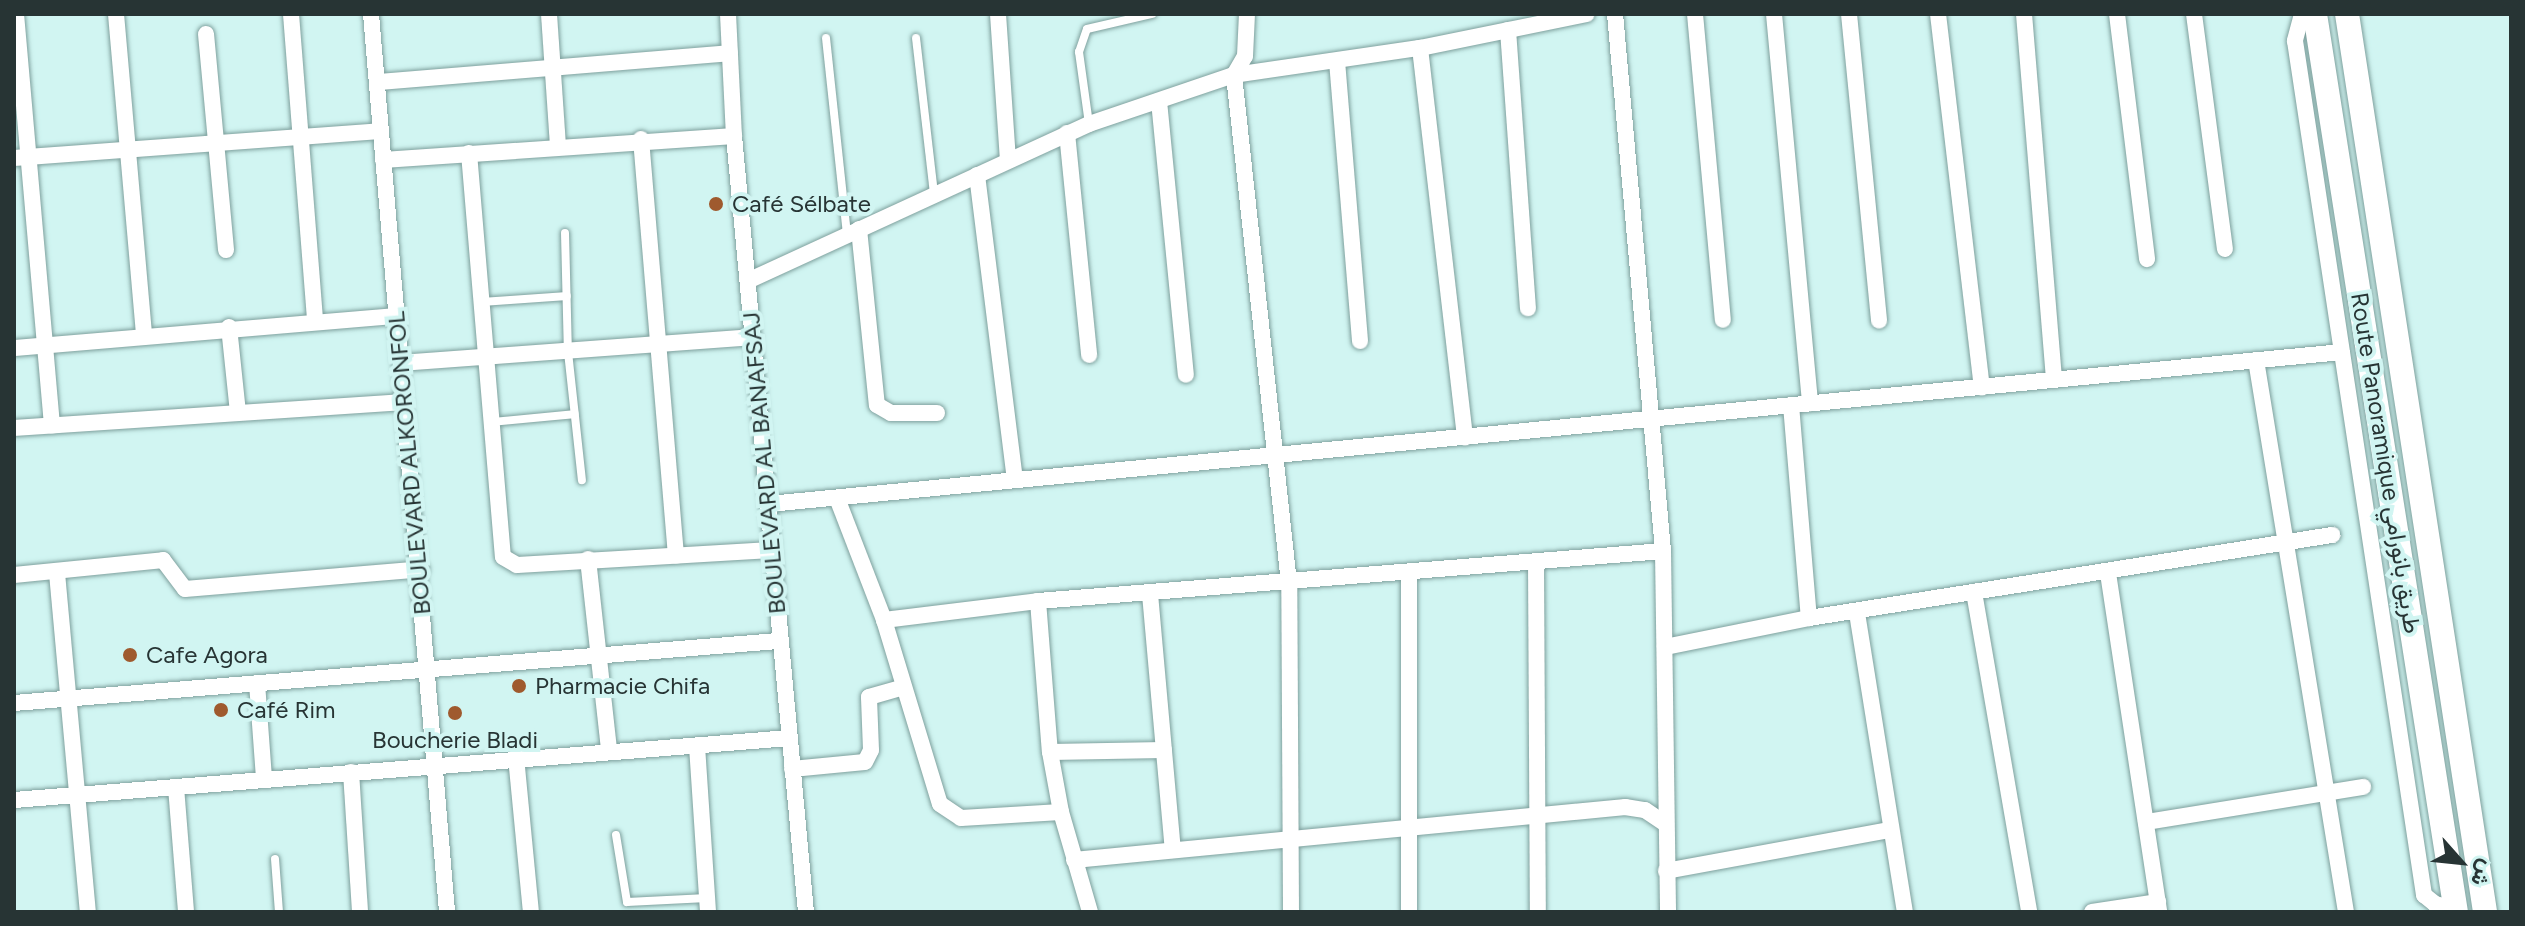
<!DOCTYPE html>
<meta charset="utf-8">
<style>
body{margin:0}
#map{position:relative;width:2525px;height:926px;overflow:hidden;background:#d1f5f2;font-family:Figtree,Vazirmatn,sans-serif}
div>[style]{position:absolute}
.roads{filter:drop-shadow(0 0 2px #7ea09d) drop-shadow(0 0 2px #7ea09d)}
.lane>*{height:8px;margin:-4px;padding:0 4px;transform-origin:4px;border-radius:4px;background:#fff}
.street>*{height:16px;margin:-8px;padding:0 8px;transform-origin:8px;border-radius:8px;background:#fff}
.secondary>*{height:24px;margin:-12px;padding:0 12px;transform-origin:12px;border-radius:12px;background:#fff}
.dots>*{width:22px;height:22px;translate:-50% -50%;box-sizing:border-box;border:4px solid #d1f5f2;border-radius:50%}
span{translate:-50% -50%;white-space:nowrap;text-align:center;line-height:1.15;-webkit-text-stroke:8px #d1f5f2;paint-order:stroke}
.poi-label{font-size:24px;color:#273434}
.left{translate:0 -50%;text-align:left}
.street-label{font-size:24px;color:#273434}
.frame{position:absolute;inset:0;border:16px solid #273434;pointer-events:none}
.north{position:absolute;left:2421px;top:822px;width:80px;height:80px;-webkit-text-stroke:6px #d1f5f2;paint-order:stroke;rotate:117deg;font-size:22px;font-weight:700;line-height:32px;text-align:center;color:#273434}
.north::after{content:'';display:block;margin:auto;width:28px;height:36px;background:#273434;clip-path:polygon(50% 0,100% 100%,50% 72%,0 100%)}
</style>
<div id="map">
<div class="roads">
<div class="lane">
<div style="left:826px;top:38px;width:198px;rotate:83.9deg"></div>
<div style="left:916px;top:38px;width:157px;rotate:83.4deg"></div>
<div style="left:1089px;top:124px;width:73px;rotate:-97.9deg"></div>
<div style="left:1079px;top:52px;width:24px;rotate:-71deg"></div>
<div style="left:1087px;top:29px;width:67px;rotate:-13deg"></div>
<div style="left:565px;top:233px;width:119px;rotate:88.6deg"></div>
<div style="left:568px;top:352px;width:129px;rotate:83.8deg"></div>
<div style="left:482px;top:302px;width:85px;rotate:-4deg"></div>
<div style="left:492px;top:422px;width:83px;rotate:-5.5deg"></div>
<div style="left:616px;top:835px;width:68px;rotate:80.7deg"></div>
<div style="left:627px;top:902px;width:80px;rotate:-2.9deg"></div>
<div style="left:275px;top:859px;width:53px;rotate:85.7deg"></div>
</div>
<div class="street">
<div style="left:16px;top:14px;width:413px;rotate:85deg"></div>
<div style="left:116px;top:14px;width:320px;rotate:85deg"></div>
<div style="left:291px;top:14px;width:308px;rotate:85.5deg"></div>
<div style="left:371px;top:14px;width:901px;rotate:85.16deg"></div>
<div style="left:549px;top:14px;width:132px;rotate:86.1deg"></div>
<div style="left:728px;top:14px;width:122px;rotate:87.2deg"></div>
<div style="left:734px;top:136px;width:779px;rotate:84.7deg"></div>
<div style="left:998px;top:14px;width:145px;rotate:86.1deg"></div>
<div style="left:1615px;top:14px;width:539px;rotate:84.89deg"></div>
<div style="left:1663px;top:551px;width:361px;rotate:89.2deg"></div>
<div style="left:1695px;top:14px;width:307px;rotate:84.8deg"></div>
<div style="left:1774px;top:14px;width:391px;rotate:84.7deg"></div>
<div style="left:1849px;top:14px;width:308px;rotate:84.4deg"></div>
<div style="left:1938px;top:14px;width:376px;rotate:83.3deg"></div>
<div style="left:2024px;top:14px;width:367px;rotate:85.3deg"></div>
<div style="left:2117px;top:14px;width:247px;rotate:83deg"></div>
<div style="left:2194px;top:14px;width:237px;rotate:82.5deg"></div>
<div style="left:2302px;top:14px;width:28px;rotate:105deg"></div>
<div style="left:2295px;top:41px;width:864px;rotate:81.41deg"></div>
<div style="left:2424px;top:895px;width:14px;rotate:39deg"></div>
<div style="left:2435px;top:904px;width:22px;rotate:13deg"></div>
<div style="left:1508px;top:30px;width:279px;rotate:85.9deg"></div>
<div style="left:206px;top:34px;width:217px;rotate:84.7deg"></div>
<div style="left:1420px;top:48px;width:392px;rotate:83.4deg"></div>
<div style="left:1337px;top:61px;width:281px;rotate:85.3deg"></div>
<div style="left:378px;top:82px;width:353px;rotate:-4.7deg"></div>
<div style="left:1159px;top:101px;width:275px;rotate:84.4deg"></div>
<div style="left:1067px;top:133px;width:223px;rotate:84.3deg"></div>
<div style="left:641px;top:139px;width:418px;rotate:85.2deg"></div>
<div style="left:469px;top:153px;width:405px;rotate:85.2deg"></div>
<div style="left:503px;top:557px;width:16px;rotate:30deg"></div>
<div style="left:517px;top:565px;width:255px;rotate:-3.4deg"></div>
<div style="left:14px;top:158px;width:367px;rotate:-4.2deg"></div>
<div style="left:383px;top:160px;width:352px;rotate:-3.9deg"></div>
<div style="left:977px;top:175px;width:307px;rotate:82.9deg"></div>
<div style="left:859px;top:229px;width:177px;rotate:84.2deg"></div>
<div style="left:877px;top:405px;width:16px;rotate:30deg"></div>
<div style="left:891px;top:413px;width:46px"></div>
<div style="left:750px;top:280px;width:373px;rotate:-24.7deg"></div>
<div style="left:1089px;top:124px;width:153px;rotate:-18.7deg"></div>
<div style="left:1234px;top:75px;width:22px;rotate:-60deg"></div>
<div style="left:1245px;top:56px;width:42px;rotate:-87.3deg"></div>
<div style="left:229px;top:327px;width:85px;rotate:84deg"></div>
<div style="left:14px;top:348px;width:382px;rotate:-4.8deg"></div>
<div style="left:2256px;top:360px;width:559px;rotate:80.74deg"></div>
<div style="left:401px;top:363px;width:353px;rotate:-4.2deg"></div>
<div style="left:1791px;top:405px;width:214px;rotate:85.2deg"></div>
<div style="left:14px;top:428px;width:391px;rotate:-3.8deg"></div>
<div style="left:837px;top:498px;width:131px;rotate:68.9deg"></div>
<div style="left:884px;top:620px;width:192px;rotate:73.1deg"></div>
<div style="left:940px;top:804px;width:25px;rotate:34deg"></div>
<div style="left:961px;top:818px;width:100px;rotate:-3.4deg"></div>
<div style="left:769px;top:504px;width:1580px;rotate:-5.52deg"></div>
<div style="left:588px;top:559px;width:191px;rotate:83.7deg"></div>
<div style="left:1536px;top:561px;width:351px;rotate:89.7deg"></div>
<div style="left:1409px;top:572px;width:340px;rotate:90deg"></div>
<div style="left:57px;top:573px;width:340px;rotate:84.8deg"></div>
<div style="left:2108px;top:573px;width:343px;rotate:81.4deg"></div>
<div style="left:14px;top:575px;width:150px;rotate:-5.7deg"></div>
<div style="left:163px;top:560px;width:36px;rotate:53deg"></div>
<div style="left:185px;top:589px;width:237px;rotate:-4.8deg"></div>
<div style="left:1974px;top:592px;width:325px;rotate:80.2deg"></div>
<div style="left:1150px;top:594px;width:257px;rotate:84.9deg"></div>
<div style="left:1038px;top:601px;width:151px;rotate:85.5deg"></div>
<div style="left:1050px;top:752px;width:61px;rotate:79.6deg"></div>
<div style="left:1061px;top:812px;width:104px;rotate:73.8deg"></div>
<div style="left:1857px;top:613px;width:303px;rotate:80.9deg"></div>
<div style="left:884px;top:620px;width:155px;rotate:-7deg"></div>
<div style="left:1038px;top:601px;width:627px;rotate:-4.57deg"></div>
<div style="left:1665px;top:647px;width:147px;rotate:-11.4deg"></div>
<div style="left:1809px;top:618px;width:530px;rotate:-9.02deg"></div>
<div style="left:257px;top:683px;width:96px;rotate:85.8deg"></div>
<div style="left:14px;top:703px;width:767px;rotate:-4.64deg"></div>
<div style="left:697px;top:746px;width:166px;rotate:86.2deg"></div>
<div style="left:1050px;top:752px;width:114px;rotate:-1deg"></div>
<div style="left:516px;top:757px;width:156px;rotate:84.5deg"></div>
<div style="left:792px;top:769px;width:73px;rotate:-5.5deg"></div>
<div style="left:865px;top:762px;width:13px;rotate:-63deg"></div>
<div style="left:871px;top:750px;width:53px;rotate:-92.2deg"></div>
<div style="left:869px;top:697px;width:36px;rotate:-16deg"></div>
<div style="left:351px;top:772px;width:140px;rotate:86.3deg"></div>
<div style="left:176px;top:787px;width:125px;rotate:85.4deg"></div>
<div style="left:14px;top:800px;width:777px;rotate:-4.57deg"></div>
<div style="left:2146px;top:822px;width:220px;rotate:-9.2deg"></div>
<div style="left:1074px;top:860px;width:554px;rotate:-5.49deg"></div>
<div style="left:1625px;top:807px;width:20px;rotate:9deg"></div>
<div style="left:1645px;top:810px;width:22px;rotate:34deg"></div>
<div style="left:1666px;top:871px;width:228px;rotate:-10.4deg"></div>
<div style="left:1291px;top:912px;width:329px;rotate:-90.3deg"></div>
<div style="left:1289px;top:583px;width:511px;rotate:-96.18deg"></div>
<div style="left:1234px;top:75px;width:188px;rotate:-8.3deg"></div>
<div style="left:1420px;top:48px;width:170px;rotate:-11.5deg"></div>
<div style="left:2092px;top:912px;width:67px;rotate:-8.6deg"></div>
</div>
<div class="secondary">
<div style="left:2315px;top:14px;width:909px;rotate:81.08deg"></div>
<div style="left:2347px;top:14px;width:909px;rotate:81.26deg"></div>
</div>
</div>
<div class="dots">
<div style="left:716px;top:204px;background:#9f5a2e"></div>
<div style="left:130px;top:655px;background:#9f5a2e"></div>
<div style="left:519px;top:686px;background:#9f5a2e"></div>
<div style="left:221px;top:710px;background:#9f5a2e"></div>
<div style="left:455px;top:713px;background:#9f5a2e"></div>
</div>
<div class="poi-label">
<span class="left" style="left:732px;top:204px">Café Sélbate</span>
<span class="left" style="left:146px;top:655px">Cafe Agora</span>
<span class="left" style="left:535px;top:686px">Pharmacie Chifa</span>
<span class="left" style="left:237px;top:710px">Café Rim</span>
<span style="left:455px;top:740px">Boucherie Bladi</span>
</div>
<div class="street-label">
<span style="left:409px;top:463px;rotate:-95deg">BOULEVARD ALKORONFOL</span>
<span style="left:764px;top:463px;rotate:-95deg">BOULEVARD AL BANAFSAJ</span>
<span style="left:2386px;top:463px;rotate:81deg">Route Panoramique طريق بانورامي</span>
</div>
<div class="frame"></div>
<div class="north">ش</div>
</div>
